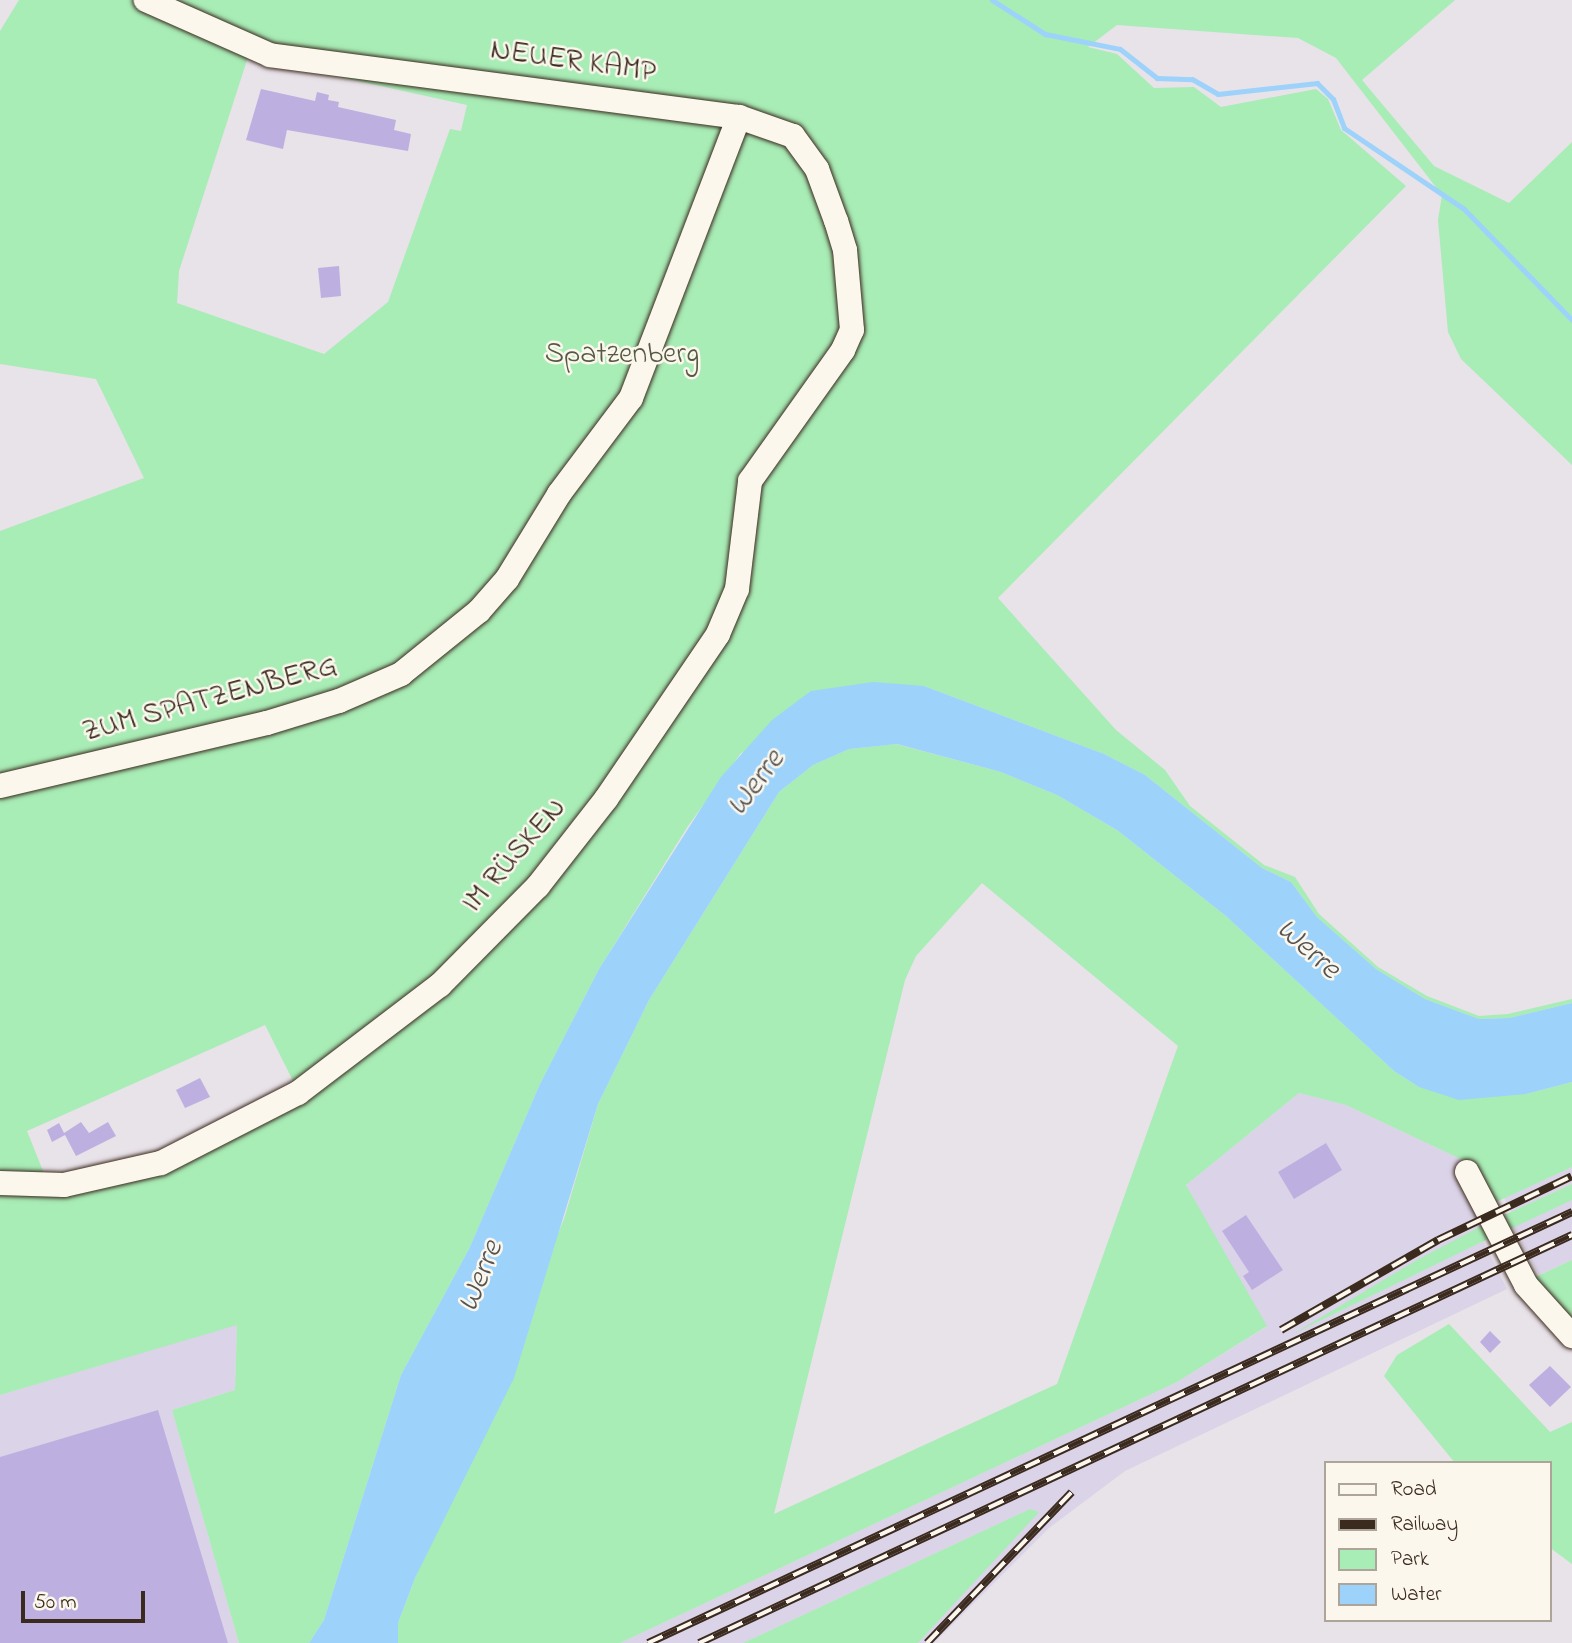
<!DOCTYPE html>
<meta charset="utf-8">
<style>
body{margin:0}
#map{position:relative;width:1572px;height:1643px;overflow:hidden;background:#e8e2e9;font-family:"Indie Flower",sans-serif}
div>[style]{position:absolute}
.built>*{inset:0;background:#dbd3e7}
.green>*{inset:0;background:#a8ecb6}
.water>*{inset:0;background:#9dd2fb}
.stream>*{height:5px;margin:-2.5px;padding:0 2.5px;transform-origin:2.5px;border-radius:2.5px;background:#9dd2fb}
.building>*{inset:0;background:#bdb0e1}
.roads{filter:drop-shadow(0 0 2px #3b2a1e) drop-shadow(0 0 2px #3b2a1e)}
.minor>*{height:24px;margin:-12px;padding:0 12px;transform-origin:12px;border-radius:12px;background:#fbf7ec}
.rail>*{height:8px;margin-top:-4px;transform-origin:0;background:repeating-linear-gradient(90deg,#fbf7ec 0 16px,#3b2a1e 0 32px);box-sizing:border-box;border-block:2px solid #3b2a1e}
span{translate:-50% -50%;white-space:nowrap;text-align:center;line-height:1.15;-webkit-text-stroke:5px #fbf7ec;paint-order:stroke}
.street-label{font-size:30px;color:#3b2a1e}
.park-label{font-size:30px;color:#565a44}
.water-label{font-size:32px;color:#545455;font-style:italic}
.legend{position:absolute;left:1324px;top:1461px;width:228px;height:161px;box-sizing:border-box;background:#fbf7ec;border:2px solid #aea59a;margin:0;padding:9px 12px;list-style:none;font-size:21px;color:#3b2a1e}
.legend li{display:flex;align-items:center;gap:14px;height:35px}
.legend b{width:35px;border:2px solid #aea59a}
.scale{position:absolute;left:21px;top:1591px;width:124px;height:32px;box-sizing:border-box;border:4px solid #3b2a1e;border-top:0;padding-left:9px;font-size:21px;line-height:24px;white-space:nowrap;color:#3b2a1e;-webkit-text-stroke:5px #fbf7ec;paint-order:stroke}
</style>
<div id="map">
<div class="built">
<div style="clip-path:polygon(1299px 1093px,1346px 1105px,1467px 1162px,1483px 1225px,1303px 1329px,1483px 1241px,1507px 1289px,1125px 1471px,1049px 1528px,934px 1643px,918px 1643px,1038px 1512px,1030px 1509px,743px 1643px,620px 1643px,1177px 1382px,1266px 1327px,1186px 1185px)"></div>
<div style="clip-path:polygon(1572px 1167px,1572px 1184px,1511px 1212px,1504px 1198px)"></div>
<div style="clip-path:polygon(1572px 1200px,1572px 1260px,1539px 1275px,1513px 1227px)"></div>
<div style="clip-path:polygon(237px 1324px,235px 1390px,172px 1410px,239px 1643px,0 1643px,0 1395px)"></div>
</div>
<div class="green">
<div style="clip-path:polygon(evenodd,19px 0,1455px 0,1362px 80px,1434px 166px,1509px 203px,1572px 142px,1572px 465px,1461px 359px,1448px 332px,1438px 220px,1442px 195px,1336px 58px,1298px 38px,1117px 25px,1088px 47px,1117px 54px,1154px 88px,1194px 87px,1221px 107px,1316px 89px,1328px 99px,1341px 130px,1406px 186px,998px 598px,1116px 730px,1165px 770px,1190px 806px,1264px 865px,1295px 877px,1319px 914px,1378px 967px,1427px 996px,1479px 1016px,1508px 1014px,1572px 999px,1572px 1003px,1509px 1018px,1479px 1019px,1425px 999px,1376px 969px,1317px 917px,1291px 882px,1262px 868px,1145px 775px,1104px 754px,924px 686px,741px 753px,688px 826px,599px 969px,540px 1084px,469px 1249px,401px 1375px,324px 1620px,309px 1643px,239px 1643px,172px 1410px,235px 1390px,237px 1325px,0 1395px,0 531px,144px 478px,96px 379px,0 364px,0 31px,19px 0,248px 57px,467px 105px,461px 131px,450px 129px,388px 302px,324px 354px,177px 303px,179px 271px,248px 57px,19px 0,265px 1025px,301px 1097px,64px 1188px,47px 1181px,27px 1131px,265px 1025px)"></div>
<div style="clip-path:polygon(evenodd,896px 744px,1001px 772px,1057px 795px,1117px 830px,1226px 916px,1394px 1071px,1419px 1087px,1526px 1094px,1572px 1082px,1572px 1167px,1494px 1203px,1467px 1162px,1346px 1105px,1299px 1093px,1186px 1185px,1267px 1326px,1177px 1382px,620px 1643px,398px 1643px,398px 1623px,415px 1578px,564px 1219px,598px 1104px,649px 1000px,779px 792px,813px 765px,849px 749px,896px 744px,982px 883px,1178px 1046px,1057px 1384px,774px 1514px,905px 980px,916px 956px,982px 883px)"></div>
<div style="clip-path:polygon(1572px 1184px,1572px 1200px,1506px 1231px,1500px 1217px)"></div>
<div style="clip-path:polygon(1485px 1224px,1492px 1237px,1293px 1334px,1417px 1260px)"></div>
<div style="clip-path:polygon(1572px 1260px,1572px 1327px,1531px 1279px)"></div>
<div style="clip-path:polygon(1449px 1324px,1550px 1432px,1572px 1422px,1572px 1564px,1549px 1547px,1549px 1463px,1455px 1463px,1384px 1376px,1397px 1355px)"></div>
<div style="clip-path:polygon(1030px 1509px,1039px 1512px,918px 1643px,743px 1643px)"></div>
</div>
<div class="water">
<div style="clip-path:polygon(873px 682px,924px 686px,1104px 754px,1145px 775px,1262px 868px,1291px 882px,1317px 917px,1376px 969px,1425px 999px,1479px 1019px,1509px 1018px,1572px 1003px,1572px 1082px,1526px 1094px,1459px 1100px,1419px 1087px,1394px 1071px,1226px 916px,1117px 830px,1057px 795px,1001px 772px,897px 744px,849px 749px,813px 765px,779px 792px,649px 1000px,598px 1104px,514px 1378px,415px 1578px,398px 1623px,398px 1643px,309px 1643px,324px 1620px,401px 1375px,469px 1249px,540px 1084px,599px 969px,721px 777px,772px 720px,811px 691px)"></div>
</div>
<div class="stream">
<div style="left:992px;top:0;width:63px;rotate:32.7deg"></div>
<div style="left:1045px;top:34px;width:76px;rotate:11.3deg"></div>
<div style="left:1120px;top:49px;width:47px;rotate:38.1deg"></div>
<div style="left:1157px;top:78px;width:35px;rotate:2deg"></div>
<div style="left:1192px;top:79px;width:30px;rotate:30deg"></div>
<div style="left:1218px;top:94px;width:100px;rotate:-6.3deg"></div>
<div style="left:1317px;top:83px;width:23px;rotate:45deg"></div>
<div style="left:1333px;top:99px;width:31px;rotate:69deg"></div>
<div style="left:1344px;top:128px;width:145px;rotate:34deg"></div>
<div style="left:1464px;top:209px;width:155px;rotate:45.8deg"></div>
</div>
<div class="building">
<div style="clip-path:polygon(261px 89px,315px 101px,317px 92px,329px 95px,328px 100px,339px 102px,338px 107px,396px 120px,394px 130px,411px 134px,408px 151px,287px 130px,283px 149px,246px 140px)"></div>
<div style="clip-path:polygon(339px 266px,341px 296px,321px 298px,318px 268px)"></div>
<div style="clip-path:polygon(200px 1078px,210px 1097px,185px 1108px,176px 1090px)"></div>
<div style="clip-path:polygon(81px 1122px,89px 1133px,108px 1122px,116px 1136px,76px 1156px,65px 1135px,52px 1142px,47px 1130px,59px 1123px,64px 1133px)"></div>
<div style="clip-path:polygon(1326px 1143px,1342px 1170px,1294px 1199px,1278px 1172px)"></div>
<div style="clip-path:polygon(1246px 1215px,1283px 1270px,1252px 1290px,1243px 1276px,1249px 1272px,1222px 1231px)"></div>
<div style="clip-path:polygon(1490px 1331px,1501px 1342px,1490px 1353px,1480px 1342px)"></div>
<div style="clip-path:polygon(1550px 1366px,1571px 1387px,1550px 1407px,1529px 1385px)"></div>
<div style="clip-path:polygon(158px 1410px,228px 1643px,0 1643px,0 1457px)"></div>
</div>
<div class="roads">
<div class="minor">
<div style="left:0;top:786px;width:274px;rotate:-13.3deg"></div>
<div style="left:267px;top:723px;width:75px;rotate:-17deg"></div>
<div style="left:339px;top:701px;width:68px;rotate:-23.5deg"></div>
<div style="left:401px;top:674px;width:100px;rotate:-38.9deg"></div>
<div style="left:479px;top:611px;width:43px;rotate:-48.8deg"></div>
<div style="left:507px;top:579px;width:100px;rotate:-58.5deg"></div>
<div style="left:559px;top:494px;width:120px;rotate:-53.1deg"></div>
<div style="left:631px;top:398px;width:301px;rotate:-69deg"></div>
<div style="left:1467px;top:1172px;width:127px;rotate:62.4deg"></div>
<div style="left:1526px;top:1285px;width:69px;rotate:48deg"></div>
<div style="left:0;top:1183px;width:64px;rotate:1.8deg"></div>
<div style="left:64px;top:1185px;width:99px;rotate:-12.8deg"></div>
<div style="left:161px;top:1163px;width:154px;rotate:-27.1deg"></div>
<div style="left:298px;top:1093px;width:178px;rotate:-37.3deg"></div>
<div style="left:440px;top:985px;width:139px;rotate:-45.3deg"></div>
<div style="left:538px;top:886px;width:110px;rotate:-52deg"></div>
<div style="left:606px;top:799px;width:199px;rotate:-55.8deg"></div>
<div style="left:718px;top:634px;width:49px;rotate:-67.1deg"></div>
<div style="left:737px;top:589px;width:109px;rotate:-83.1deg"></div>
<div style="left:750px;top:481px;width:161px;rotate:-54.6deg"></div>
<div style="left:843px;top:350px;width:22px;rotate:-66deg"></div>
<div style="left:852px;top:330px;width:80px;rotate:-95deg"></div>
<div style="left:845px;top:250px;width:30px;rotate:-107deg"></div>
<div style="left:836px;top:221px;width:55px;rotate:-110.1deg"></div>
<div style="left:817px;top:169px;width:41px;rotate:-126deg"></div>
<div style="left:793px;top:136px;width:57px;rotate:-160.6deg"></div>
<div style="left:739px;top:117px;width:473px;rotate:-172.5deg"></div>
<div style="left:270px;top:55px;width:136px;rotate:-156.1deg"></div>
</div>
</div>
<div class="rail">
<div style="left:1281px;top:1330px;width:181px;rotate:-29.8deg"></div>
<div style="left:1438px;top:1240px;width:148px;rotate:-25.5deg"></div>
<div style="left:648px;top:1643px;width:1020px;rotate:-25.01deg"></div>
<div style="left:699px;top:1643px;width:964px;rotate:-25.05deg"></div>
<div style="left:927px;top:1643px;width:209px;rotate:-46.2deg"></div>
</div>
<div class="street-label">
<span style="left:573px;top:62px;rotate:8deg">NEUER KAMP</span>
<span style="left:210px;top:700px;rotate:-15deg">ZUM SPATZENBERG</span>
<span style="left:515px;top:856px;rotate:-49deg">IM RÜSKEN</span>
</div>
<div class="park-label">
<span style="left:622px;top:355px">Spatzenberg</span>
</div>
<div class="water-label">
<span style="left:757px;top:784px;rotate:-53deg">Werre</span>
<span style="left:1307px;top:950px;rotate:42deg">Werre</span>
<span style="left:482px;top:1277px;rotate:-68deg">Werre</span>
</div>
<ul class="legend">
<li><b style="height:9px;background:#fbf7ec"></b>Road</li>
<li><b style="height:9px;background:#3b2a1e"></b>Railway</li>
<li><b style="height:19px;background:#a8ecb6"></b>Park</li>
<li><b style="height:19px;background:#9dd2fb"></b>Water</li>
</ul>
<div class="scale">50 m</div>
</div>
